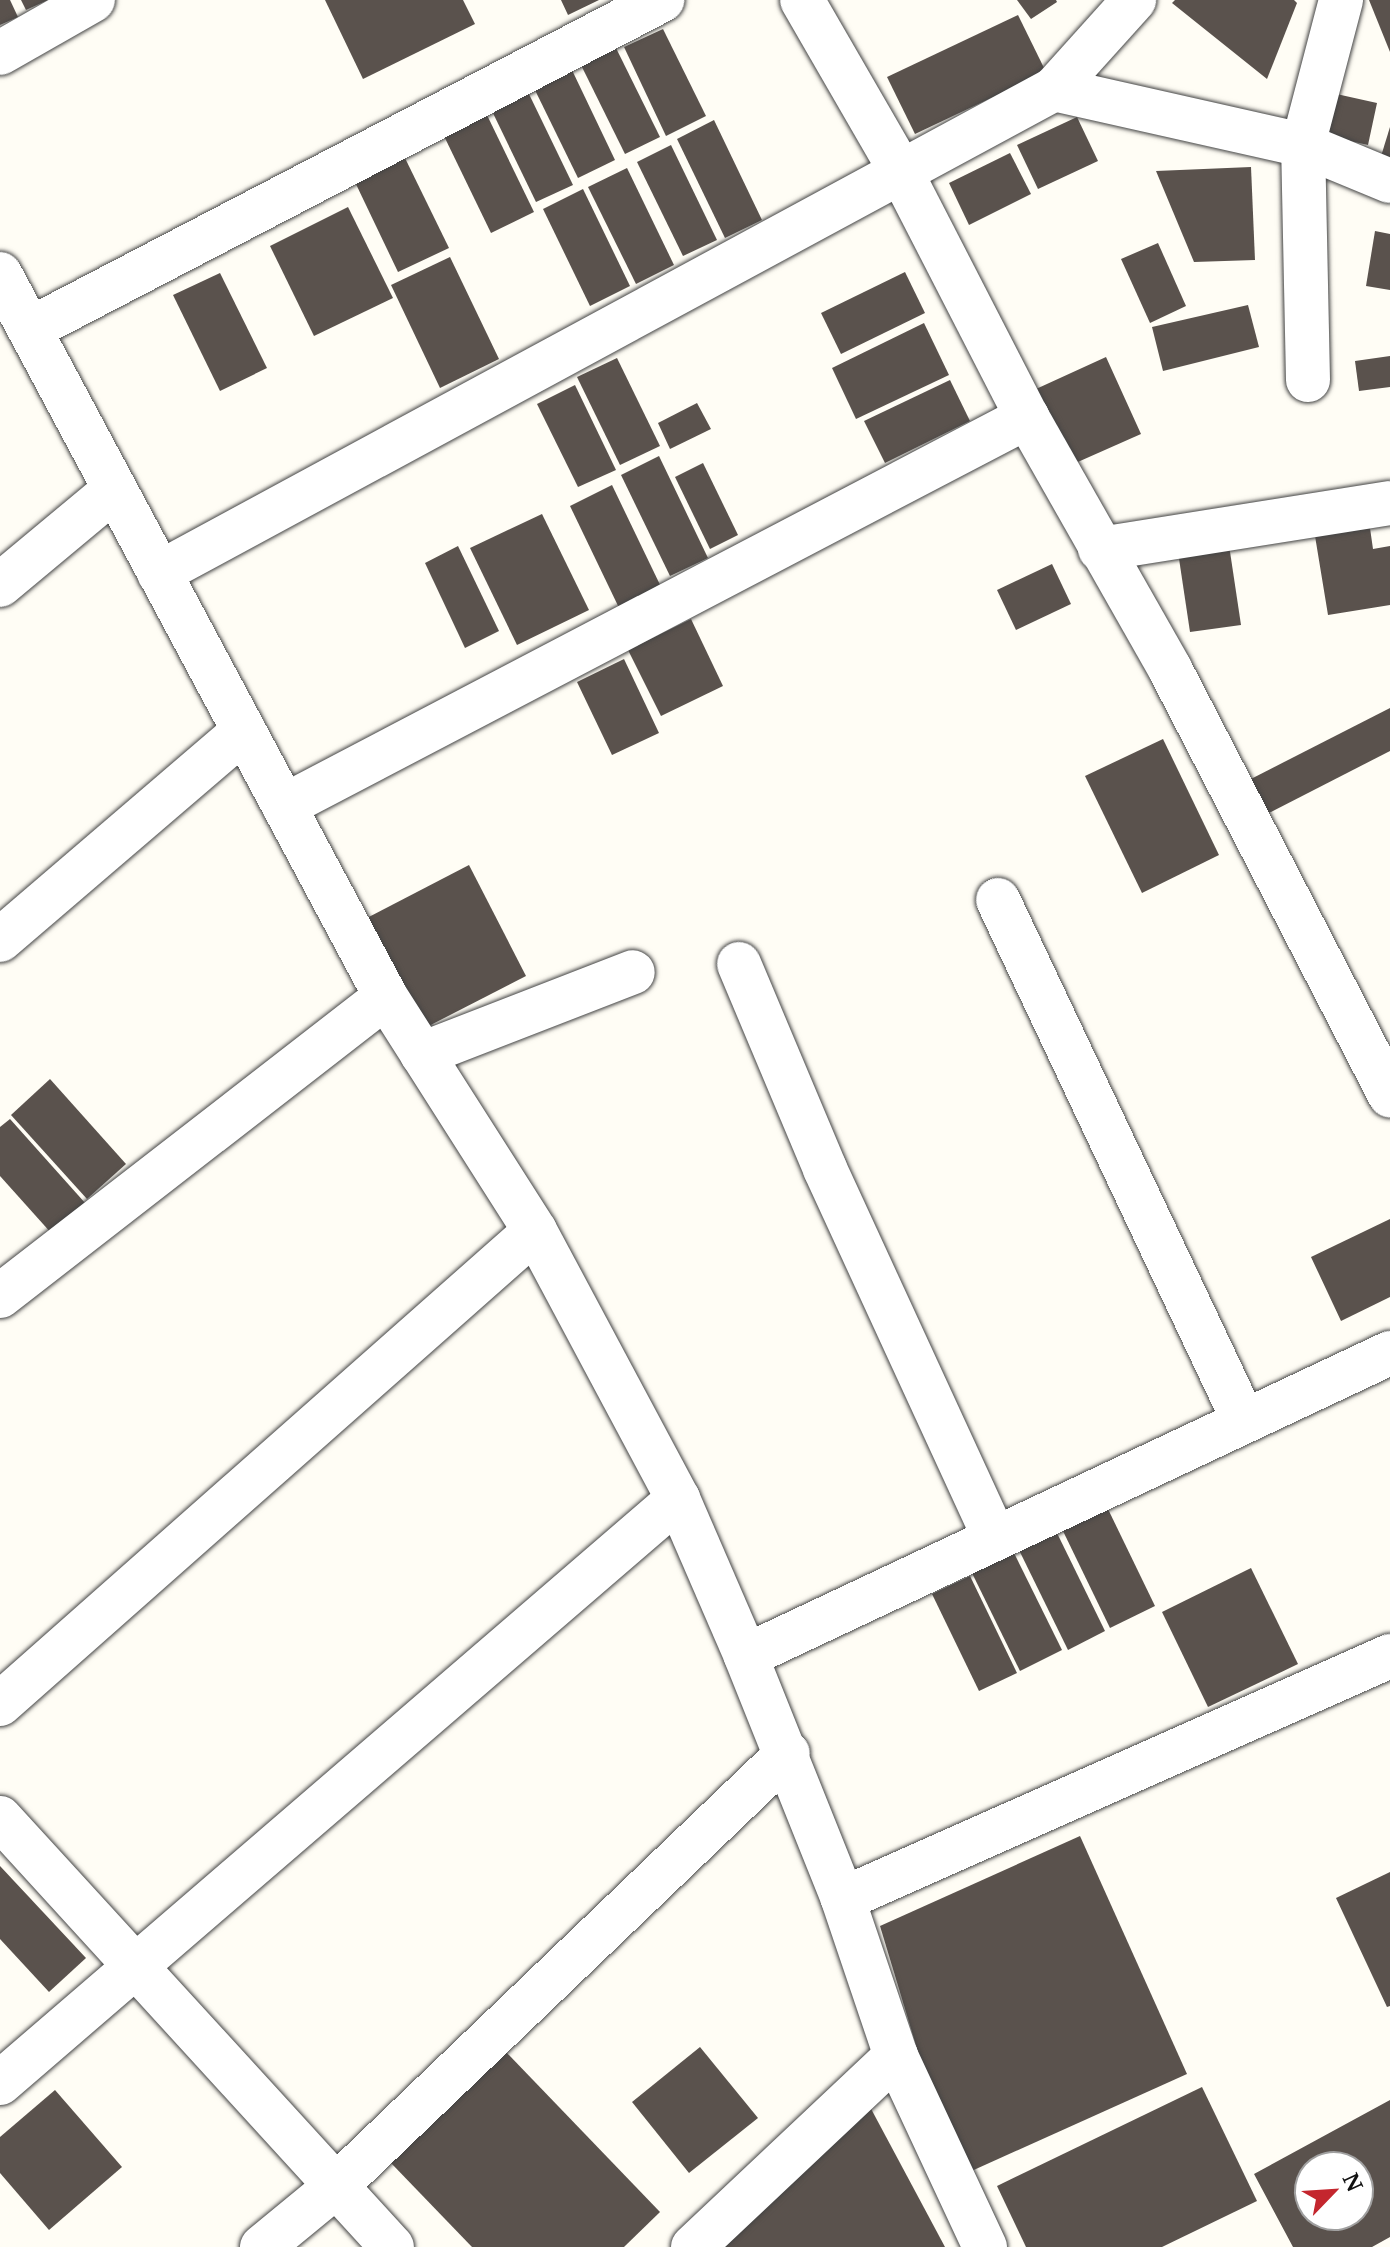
<!DOCTYPE html>
<style>
body{margin:0}
#map{position:relative;width:1390px;height:2247px;overflow:hidden;background:#fffdf5;font-family:"Noto Serif",serif}
div>[style]{position:absolute}
.building>*{inset:0;background:#5a524d}
.roads{filter:drop-shadow(0 0 2px #444) drop-shadow(0 0 2px #444)}
.minor>*{height:44px;margin:-22px;padding:0 22px;transform-origin:22px;border-radius:22px;background:#fff}
span{translate:-50% -50%;white-space:nowrap;text-align:center;line-height:1.15;-webkit-text-stroke:8px #fff;paint-order:stroke}
.north{position:absolute;left:1294px;top:2151px;width:80px;height:80px;box-sizing:border-box;background:#fff;border:2px solid #a0a0a0;border-radius:50%;rotate:65deg;font-size:22px;font-weight:700;line-height:32px;text-align:center;color:#111}
.north::after{content:'';display:block;margin:auto;width:28px;height:36px;background:#c4262e;clip-path:polygon(50% 0,100% 100%,50% 72%,0 100%)}
</style>
<div id="map">
<div class="building">
<div style="clip-path:polygon(0 0,10px 0,18px 17px,0 25px)"></div>
<div style="clip-path:polygon(21px 0,48px 0,26px 10px)"></div>
<div style="clip-path:polygon(325px 0,463px 0,475px 24px,363px 79px)"></div>
<div style="clip-path:polygon(561px 0,599px 0,568px 15px)"></div>
<div style="clip-path:polygon(1017px 0,1056px 0,1057px 2px,1031px 19px)"></div>
<div style="clip-path:polygon(1175px 0,1294px 0,1297px 3px,1267px 79px,1172px 3px)"></div>
<div style="clip-path:polygon(1369px 0,1390px 0,1390px 52px)"></div>
<div style="clip-path:polygon(1018px 15px,1046px 72px,915px 134px,887px 77px)"></div>
<div style="clip-path:polygon(663px 29px,706px 116px,666px 136px,624px 47px)"></div>
<div style="clip-path:polygon(615px 46px,660px 137px,625px 154px,580px 63px)"></div>
<div style="clip-path:polygon(571px 68px,615px 160px,578px 178px,533px 86px)"></div>
<div style="clip-path:polygon(528px 92px,573px 185px,536px 202px,491px 109px)"></div>
<div style="clip-path:polygon(1332px 93px,1377px 103px,1368px 145px,1323px 135px)"></div>
<div style="clip-path:polygon(486px 113px,534px 212px,491px 233px,443px 134px)"></div>
<div style="clip-path:polygon(1077px 117px,1098px 161px,1038px 189px,1017px 145px)"></div>
<div style="clip-path:polygon(714px 120px,762px 220px,725px 238px,677px 139px)"></div>
<div style="clip-path:polygon(1390px 127px,1390px 169px,1378px 166px)"></div>
<div style="clip-path:polygon(671px 145px,717px 240px,683px 256px,637px 162px)"></div>
<div style="clip-path:polygon(1010px 153px,1031px 194px,969px 225px,949px 183px)"></div>
<div style="clip-path:polygon(404px 156px,449px 248px,398px 272px,354px 180px)"></div>
<div style="clip-path:polygon(1251px 167px,1255px 260px,1194px 262px,1156px 171px)"></div>
<div style="clip-path:polygon(627px 168px,674px 265px,636px 284px,588px 187px)"></div>
<div style="clip-path:polygon(583px 189px,630px 286px,590px 306px,543px 209px)"></div>
<div style="clip-path:polygon(348px 207px,393px 298px,314px 336px,270px 246px)"></div>
<div style="clip-path:polygon(1375px 231px,1390px 234px,1390px 290px,1366px 286px)"></div>
<div style="clip-path:polygon(1158px 243px,1186px 306px,1150px 323px,1121px 259px)"></div>
<div style="clip-path:polygon(450px 257px,499px 359px,440px 388px,391px 285px)"></div>
<div style="clip-path:polygon(905px 272px,925px 313px,841px 354px,821px 313px)"></div>
<div style="clip-path:polygon(220px 273px,267px 368px,220px 391px,173px 295px)"></div>
<div style="clip-path:polygon(1248px 305px,1259px 347px,1163px 371px,1152px 327px)"></div>
<div style="clip-path:polygon(924px 323px,949px 375px,856px 419px,832px 368px)"></div>
<div style="clip-path:polygon(1390px 356px,1390px 387px,1359px 391px,1355px 361px)"></div>
<div style="clip-path:polygon(1106px 357px,1141px 434px,1071px 465px,1036px 389px)"></div>
<div style="clip-path:polygon(617px 358px,660px 446px,620px 465px,577px 377px)"></div>
<div style="clip-path:polygon(950px 380px,970px 421px,885px 463px,864px 421px)"></div>
<div style="clip-path:polygon(575px 385px,616px 470px,578px 487px,537px 404px)"></div>
<div style="clip-path:polygon(697px 403px,711px 429px,670px 449px,658px 423px)"></div>
<div style="clip-path:polygon(659px 456px,708px 558px,670px 576px,621px 475px)"></div>
<div style="clip-path:polygon(703px 463px,738px 535px,710px 549px,675px 477px)"></div>
<div style="clip-path:polygon(612px 485px,663px 591px,621px 612px,570px 506px)"></div>
<div style="clip-path:polygon(542px 514px,589px 610px,517px 645px,470px 548px)"></div>
<div style="clip-path:polygon(1370px 528px,1373px 549px,1390px 546px,1390px 605px,1328px 615px,1315px 536px)"></div>
<div style="clip-path:polygon(1229px 545px,1241px 625px,1190px 632px,1178px 552px)"></div>
<div style="clip-path:polygon(458px 546px,499px 631px,465px 648px,425px 563px)"></div>
<div style="clip-path:polygon(1052px 564px,1071px 604px,1016px 630px,997px 590px)"></div>
<div style="clip-path:polygon(691px 619px,723px 686px,661px 716px,628px 650px)"></div>
<div style="clip-path:polygon(624px 659px,659px 733px,612px 755px,577px 682px)"></div>
<div style="clip-path:polygon(1390px 708px,1390px 751px,1261px 817px,1243px 783px)"></div>
<div style="clip-path:polygon(1163px 739px,1219px 855px,1142px 893px,1085px 776px)"></div>
<div style="clip-path:polygon(469px 865px,526px 976px,419px 1031px,363px 920px)"></div>
<div style="clip-path:polygon(50px 1079px,126px 1164px,87px 1199px,11px 1115px)"></div>
<div style="clip-path:polygon(10px 1119px,86px 1204px,52px 1234px,0 1176px,0 1127px)"></div>
<div style="clip-path:polygon(1390px 1219px,1390px 1297px,1341px 1321px,1311px 1257px)"></div>
<div style="clip-path:polygon(1107px 1507px,1155px 1606px,1110px 1628px,1062px 1529px)"></div>
<div style="clip-path:polygon(1056px 1531px,1105px 1631px,1068px 1650px,1019px 1550px)"></div>
<div style="clip-path:polygon(1014px 1553px,1062px 1650px,1020px 1671px,972px 1573px)"></div>
<div style="clip-path:polygon(1251px 1568px,1298px 1664px,1208px 1707px,1162px 1612px)"></div>
<div style="clip-path:polygon(970px 1576px,1017px 1673px,979px 1691px,932px 1594px)"></div>
<div style="clip-path:polygon(1080px 1836px,1187px 2074px,956px 2178px,880px 1926px)"></div>
<div style="clip-path:polygon(0 1866px,86px 1958px,49px 1992px,0 1939px)"></div>
<div style="clip-path:polygon(1390px 1872px,1390px 2006px,1387px 2007px,1336px 1898px)"></div>
<div style="clip-path:polygon(700px 2047px,758px 2118px,689px 2173px,632px 2102px)"></div>
<div style="clip-path:polygon(506px 2052px,660px 2212px,624px 2247px,472px 2247px,391px 2163px)"></div>
<div style="clip-path:polygon(1202px 2087px,1257px 2201px,1162px 2247px,1026px 2247px,997px 2186px)"></div>
<div style="clip-path:polygon(55px 2090px,122px 2167px,49px 2230px,0 2173px,0 2137px)"></div>
<div style="clip-path:polygon(evenodd,1390px 2100px,1390px 2237px,1372px 2247px,1293px 2247px,1254px 2174px,1390px 2100px,1310px 2167px,1358px 2167px,1358px 2215px,1310px 2215px,1310px 2167px)"></div>
<div style="clip-path:polygon(869px 2105px,945px 2247px,714px 2247px)"></div>
</div>
<div class="roads">
<div class="minor">
<div style="left:802px;top:0;width:196px;rotate:60deg"></div>
<div style="left:900px;top:170px;width:278px;rotate:62.8deg"></div>
<div style="left:1027px;top:417px;width:290px;rotate:60.4deg"></div>
<div style="left:1170px;top:669px;width:480px;rotate:62.7deg"></div>
<div style="left:0;top:53px;width:107px;rotate:-29.7deg"></div>
<div style="left:1054px;top:89px;width:120px;rotate:-48deg"></div>
<div style="left:0;top:274px;width:820px;rotate:61.9deg"></div>
<div style="left:386px;top:997px;width:277px;rotate:57.5deg"></div>
<div style="left:535px;top:1231px;width:304px;rotate:61.9deg"></div>
<div style="left:678px;top:1499px;width:171px;rotate:66.6deg"></div>
<div style="left:30px;top:329px;width:713px;rotate:-27.5deg"></div>
<div style="left:1308px;top:380px;width:235px;rotate:-91.2deg"></div>
<div style="left:1303px;top:145px;width:150px;rotate:-75.3deg"></div>
<div style="left:1100px;top:549px;width:294px;rotate:-9deg"></div>
<div style="left:159px;top:573px;width:1017px;rotate:-28.4deg"></div>
<div style="left:1054px;top:89px;width:255px;rotate:12.7deg"></div>
<div style="left:1303px;top:145px;width:94px;rotate:22.5deg"></div>
<div style="left:0;top:585px;width:148px;rotate:-39.8deg"></div>
<div style="left:284px;top:806px;width:839px;rotate:-27.63deg"></div>
<div style="left:998px;top:900px;width:574px;rotate:64.73deg"></div>
<div style="left:0;top:940px;width:321px;rotate:-40.6deg"></div>
<div style="left:739px;top:964px;width:222px;rotate:67.2deg"></div>
<div style="left:825px;top:1169px;width:406px;rotate:65.3deg"></div>
<div style="left:422px;top:1054px;width:226px;rotate:-21.2deg"></div>
<div style="left:0;top:1296px;width:488px;rotate:-37.8deg"></div>
<div style="left:0;top:1704px;width:714px;rotate:-41.48deg"></div>
<div style="left:0;top:1818px;width:581px;rotate:47.58deg"></div>
<div style="left:843px;top:1899px;width:599px;rotate:-23.95deg"></div>
<div style="left:0;top:2083px;width:895px;rotate:-40.74deg"></div>
<div style="left:262px;top:2247px;width:94px;rotate:-39.4deg"></div>
<div style="left:335px;top:2187px;width:627px;rotate:-43.77deg"></div>
<div style="left:693px;top:2247px;width:279px;rotate:-43.3deg"></div>
<div style="left:985px;top:2247px;width:211px;rotate:-115deg"></div>
<div style="left:896px;top:2056px;width:166px;rotate:-108.7deg"></div>
<div style="left:843px;top:1899px;width:262px;rotate:-111.8deg"></div>
<div style="left:746px;top:1656px;width:712px;rotate:-25.2deg"></div>
</div>
</div>
<div class="north">N</div>
</div>
